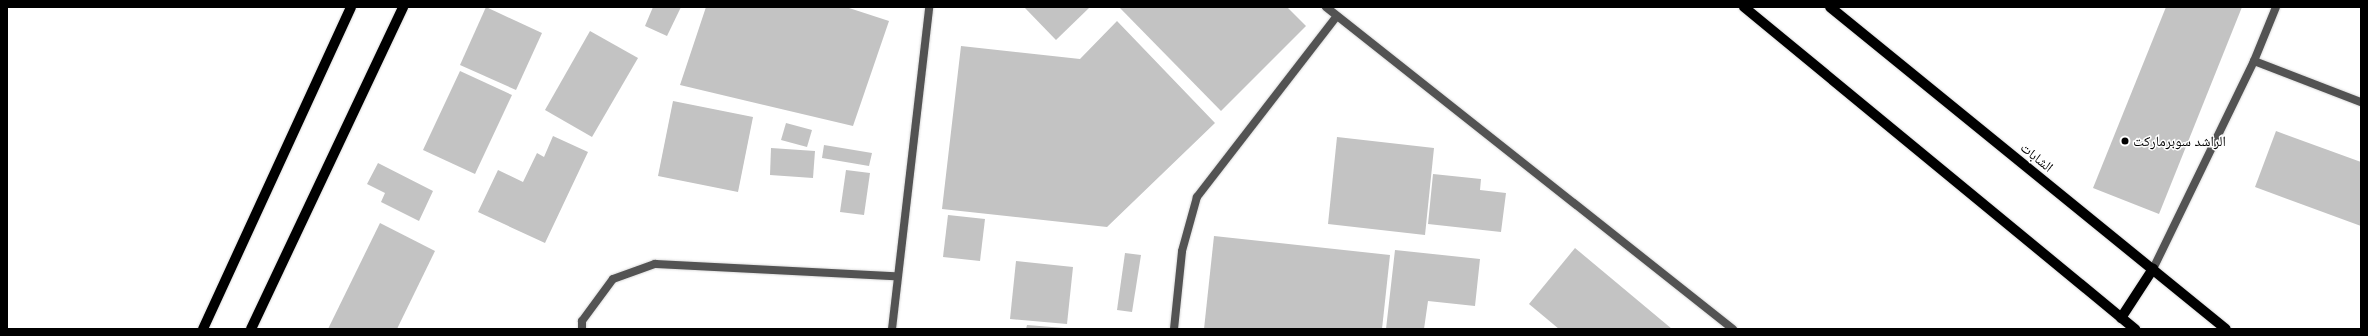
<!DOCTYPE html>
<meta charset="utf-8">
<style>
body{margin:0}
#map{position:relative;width:2368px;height:336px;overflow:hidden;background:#fff;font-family:"PT Sans","Noto Naskh Arabic",sans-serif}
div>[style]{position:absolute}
.building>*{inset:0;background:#c3c3c3}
.roads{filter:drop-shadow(0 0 1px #dbdbdb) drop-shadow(0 0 1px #dbdbdb)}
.minor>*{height:8px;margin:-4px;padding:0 4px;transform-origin:4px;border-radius:4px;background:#535353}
.primary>*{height:10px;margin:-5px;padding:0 5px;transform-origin:5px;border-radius:5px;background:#000}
.dots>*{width:11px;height:11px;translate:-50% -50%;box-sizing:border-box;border:2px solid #fff;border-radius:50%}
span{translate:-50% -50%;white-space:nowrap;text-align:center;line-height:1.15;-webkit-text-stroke:3px #fff;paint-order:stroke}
.poi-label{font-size:14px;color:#000}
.left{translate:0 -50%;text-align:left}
.street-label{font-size:14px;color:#000}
.frame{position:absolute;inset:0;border:8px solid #000;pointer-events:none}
</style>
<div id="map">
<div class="building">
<div style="clip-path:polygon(486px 7px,542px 33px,516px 90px,460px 65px)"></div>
<div style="clip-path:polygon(653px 7px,681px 7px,667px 36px,645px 26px)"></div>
<div style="clip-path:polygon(706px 7px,846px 7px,889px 21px,853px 126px,680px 85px)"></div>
<div style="clip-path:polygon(1024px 7px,1090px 7px,1056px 40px)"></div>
<div style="clip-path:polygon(1119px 7px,1287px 7px,1306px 26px,1221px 111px)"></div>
<div style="clip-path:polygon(2166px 7px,2242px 7px,2159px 214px,2093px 188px)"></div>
<div style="clip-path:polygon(1117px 21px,1215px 123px,1107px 227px,942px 209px,961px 46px,1080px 59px)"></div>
<div style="clip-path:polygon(590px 31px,638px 58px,592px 137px,545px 110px)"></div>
<div style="clip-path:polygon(460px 71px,512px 95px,475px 174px,423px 150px)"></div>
<div style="clip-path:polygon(673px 101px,753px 117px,738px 192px,658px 176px)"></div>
<div style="clip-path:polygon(786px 123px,812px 130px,807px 147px,781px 140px)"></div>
<div style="clip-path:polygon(2276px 131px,2361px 162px,2361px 226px,2255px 187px)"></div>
<div style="clip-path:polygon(553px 136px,588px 152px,545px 243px,478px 212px,498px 170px,523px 182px,537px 153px,544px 157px)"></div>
<div style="clip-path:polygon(1337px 137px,1434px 148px,1425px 235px,1328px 224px)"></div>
<div style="clip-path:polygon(824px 145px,872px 153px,869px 166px,822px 158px)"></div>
<div style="clip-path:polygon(771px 148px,815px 151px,813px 178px,770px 175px)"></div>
<div style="clip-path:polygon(378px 163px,433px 191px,419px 221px,381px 202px,385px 193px,367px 184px)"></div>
<div style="clip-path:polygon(846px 170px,870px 173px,864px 215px,840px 212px)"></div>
<div style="clip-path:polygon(1433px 174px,1481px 179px,1480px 190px,1506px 193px,1501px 232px,1428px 224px)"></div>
<div style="clip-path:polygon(948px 215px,985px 219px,980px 261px,943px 257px)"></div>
<div style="clip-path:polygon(380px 223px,435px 251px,397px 329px,328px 329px)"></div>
<div style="clip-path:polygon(1214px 236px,1390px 255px,1382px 329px,1204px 329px)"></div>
<div style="clip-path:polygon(1575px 248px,1672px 329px,1559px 329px,1529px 304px)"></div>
<div style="clip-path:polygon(1395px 250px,1480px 259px,1475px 306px,1428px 301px,1424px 329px,1386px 329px)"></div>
<div style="clip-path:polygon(1125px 253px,1141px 255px,1132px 312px,1117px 310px)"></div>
<div style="clip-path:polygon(1016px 261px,1073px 267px,1067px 324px,1010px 319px)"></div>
<div style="clip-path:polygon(1027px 325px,1064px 328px,1064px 329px,1026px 329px)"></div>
</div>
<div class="roads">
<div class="minor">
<div style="left:1326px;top:7px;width:519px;rotate:38.35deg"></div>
<div style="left:2254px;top:61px;width:115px;rotate:21deg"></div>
<div style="left:2153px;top:269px;width:231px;rotate:-64.1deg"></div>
<div style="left:2254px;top:61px;width:58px;rotate:-67.8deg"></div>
<div style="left:582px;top:329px;width:8px;rotate:-90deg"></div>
<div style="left:582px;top:321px;width:52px;rotate:-53.6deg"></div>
<div style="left:613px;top:279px;width:45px;rotate:-19.7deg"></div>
<div style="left:655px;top:264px;width:241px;rotate:2.9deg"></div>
<div style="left:892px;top:329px;width:324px;rotate:-83.4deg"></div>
<div style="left:1174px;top:329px;width:78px;rotate:-84.1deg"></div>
<div style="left:1182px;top:251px;width:56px;rotate:-74.5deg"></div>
<div style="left:1197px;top:197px;width:227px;rotate:-52.3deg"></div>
</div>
<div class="primary">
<div style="left:1744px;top:7px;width:507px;rotate:39.47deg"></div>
<div style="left:1830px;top:7px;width:510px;rotate:39.12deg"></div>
<div style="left:2121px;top:318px;width:59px;rotate:-56.9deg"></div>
<div style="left:203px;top:329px;width:354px;rotate:-65.3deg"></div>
<div style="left:251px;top:329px;width:356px;rotate:-64.7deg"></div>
</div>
</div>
<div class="dots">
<div style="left:2125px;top:141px;background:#000"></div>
</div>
<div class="poi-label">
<span class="left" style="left:2133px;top:141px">الراشد سوبرماركت</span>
</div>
<div class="street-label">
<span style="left:2037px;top:157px;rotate:39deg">الشابات</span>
</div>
<div class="frame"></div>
</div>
